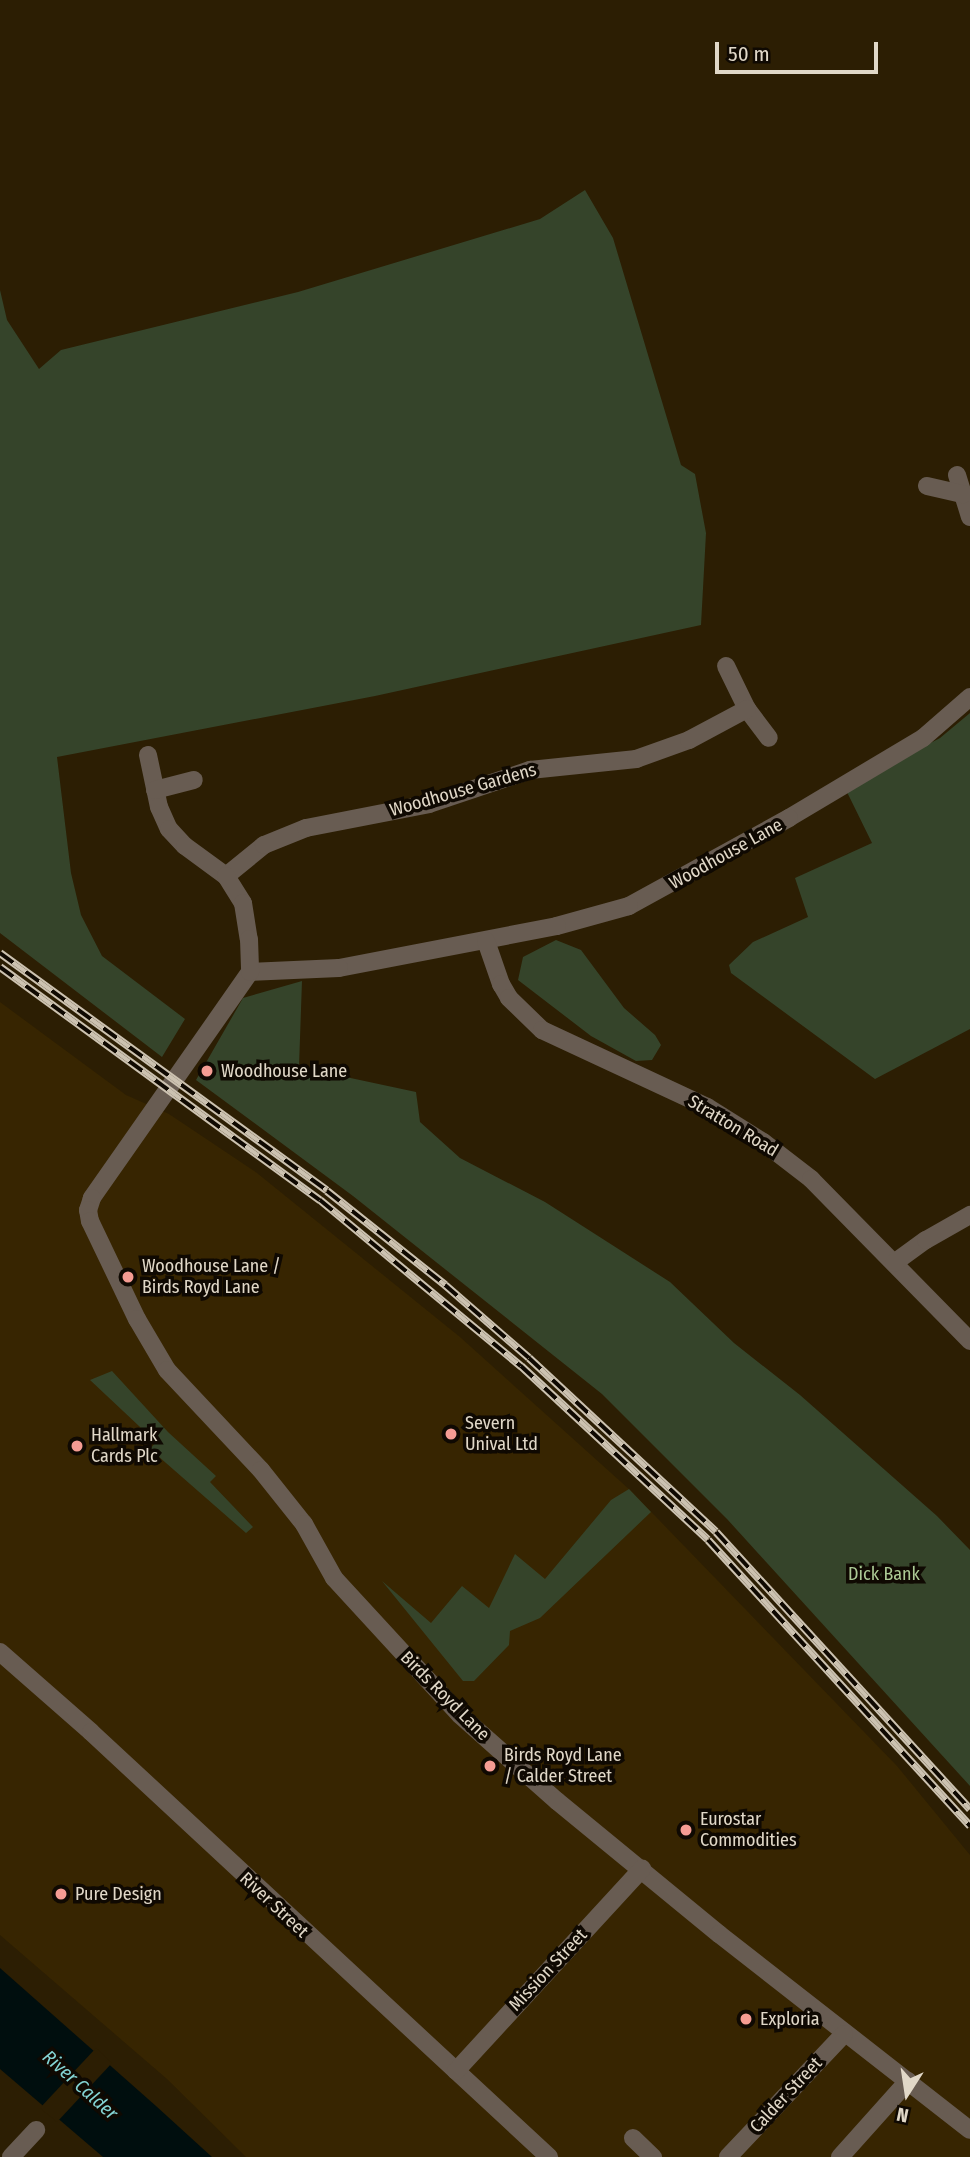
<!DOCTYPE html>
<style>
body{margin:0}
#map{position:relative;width:970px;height:2157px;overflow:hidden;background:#2c1e03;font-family:"Fira Sans Condensed",sans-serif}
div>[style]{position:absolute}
.built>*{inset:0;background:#372501}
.green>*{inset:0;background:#35442a}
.water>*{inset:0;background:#000e0e}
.pier>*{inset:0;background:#2c1e03}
.minor>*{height:18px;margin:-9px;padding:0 9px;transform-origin:9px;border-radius:9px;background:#685c52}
.rail>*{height:8px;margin-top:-4px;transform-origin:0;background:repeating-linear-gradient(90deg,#0f0902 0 16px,#ccc2b1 0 32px);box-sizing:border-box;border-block:2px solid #ccc2b1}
.dots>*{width:19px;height:19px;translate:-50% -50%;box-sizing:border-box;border:4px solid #0f0902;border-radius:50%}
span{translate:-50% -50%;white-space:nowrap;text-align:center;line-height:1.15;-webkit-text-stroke:7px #0f0902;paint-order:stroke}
.street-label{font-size:18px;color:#e1d8c8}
.poi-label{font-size:18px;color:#e1d8c8}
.left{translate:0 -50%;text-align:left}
.park-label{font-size:18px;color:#acca95}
.water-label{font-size:19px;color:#84d4d4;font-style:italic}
.north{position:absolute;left:872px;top:2059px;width:70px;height:70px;-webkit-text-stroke:5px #0f0902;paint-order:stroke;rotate:192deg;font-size:19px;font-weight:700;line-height:28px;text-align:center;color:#e1d8c8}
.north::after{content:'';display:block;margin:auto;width:24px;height:32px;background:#e1d8c8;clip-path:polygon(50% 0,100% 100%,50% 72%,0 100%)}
.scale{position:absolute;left:715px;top:42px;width:163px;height:32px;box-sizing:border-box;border:4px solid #e1d8c8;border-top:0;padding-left:9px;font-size:21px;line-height:24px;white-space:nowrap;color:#e1d8c8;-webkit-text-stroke:5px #0f0902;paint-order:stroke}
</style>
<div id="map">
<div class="built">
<div style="clip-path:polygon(0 1002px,126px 1095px,169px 1114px,257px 1173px,460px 1337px,630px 1490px,897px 1766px,970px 1855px,970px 2157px,246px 2157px,167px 2079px,0 1935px)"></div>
</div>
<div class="green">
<div style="clip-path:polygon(585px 190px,613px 238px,681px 465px,695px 474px,706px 533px,701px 625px,375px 696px,57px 757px,71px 873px,81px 915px,102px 956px,185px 1019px,162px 1057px,0 933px,0 290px,7px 320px,39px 369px,61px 350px,298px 292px,540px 219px)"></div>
<div style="clip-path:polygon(970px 713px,970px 1029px,875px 1079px,731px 973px,729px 965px,753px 942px,808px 917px,795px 878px,872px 843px,845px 788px,940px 738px)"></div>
<div style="clip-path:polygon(556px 940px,581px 950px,624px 1008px,655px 1035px,661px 1045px,652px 1060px,636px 1061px,591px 1036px,518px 980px,523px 957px)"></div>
<div style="clip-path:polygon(302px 981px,299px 1067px,416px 1092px,420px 1122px,460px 1158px,545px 1202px,670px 1282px,734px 1343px,800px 1395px,937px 1516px,970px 1550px,970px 1786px,727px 1519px,602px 1394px,353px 1196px,196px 1080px,243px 998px)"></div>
<div style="clip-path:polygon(112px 1371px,168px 1432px,216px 1476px,210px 1482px,253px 1527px,246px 1533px,150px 1449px,156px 1442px,90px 1380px)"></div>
<div style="clip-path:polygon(629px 1489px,651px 1512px,540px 1618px,510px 1631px,509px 1645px,474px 1681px,463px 1681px,382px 1581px,431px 1623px,462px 1586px,489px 1608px,515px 1554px,545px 1579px,611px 1500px)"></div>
</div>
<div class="water">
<div style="clip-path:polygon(0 1968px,156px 2106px,212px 2157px,103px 2157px,0 2069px)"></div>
</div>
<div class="pier">
<div style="clip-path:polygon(96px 2048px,112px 2063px,57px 2122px,40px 2108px)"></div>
</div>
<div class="minor">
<div style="left:957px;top:475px;width:44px;rotate:72.8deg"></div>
<div style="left:927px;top:486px;width:37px;rotate:13deg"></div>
<div style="left:726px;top:666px;width:48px;rotate:64deg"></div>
<div style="left:747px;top:709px;width:36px;rotate:53deg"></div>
<div style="left:970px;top:697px;width:62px;rotate:138.9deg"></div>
<div style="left:923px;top:738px;width:156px;rotate:149.2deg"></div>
<div style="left:789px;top:818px;width:183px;rotate:151.2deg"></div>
<div style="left:629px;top:906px;width:75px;rotate:164.5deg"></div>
<div style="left:557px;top:926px;width:222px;rotate:169.1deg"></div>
<div style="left:339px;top:968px;width:89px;rotate:177.4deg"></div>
<div style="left:250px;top:972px;width:276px;rotate:125deg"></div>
<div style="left:92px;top:1198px;width:13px;rotate:108deg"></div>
<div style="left:88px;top:1210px;width:11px;rotate:80deg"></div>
<div style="left:90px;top:1221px;width:109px;rotate:64.4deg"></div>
<div style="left:137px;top:1319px;width:59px;rotate:59.5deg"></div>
<div style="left:167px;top:1370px;width:137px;rotate:46.8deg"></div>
<div style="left:261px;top:1470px;width:69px;rotate:51.5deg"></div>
<div style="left:304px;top:1524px;width:62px;rotate:60.9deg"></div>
<div style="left:334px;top:1578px;width:186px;rotate:47.4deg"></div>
<div style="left:460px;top:1715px;width:130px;rotate:41.6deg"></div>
<div style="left:557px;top:1801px;width:210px;rotate:39.4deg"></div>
<div style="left:719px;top:1934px;width:318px;rotate:38deg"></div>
<div style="left:148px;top:755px;width:53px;rotate:78.1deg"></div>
<div style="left:159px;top:807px;width:24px;rotate:66deg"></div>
<div style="left:169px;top:829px;width:23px;rotate:47deg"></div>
<div style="left:185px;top:846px;width:51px;rotate:36.2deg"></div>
<div style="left:226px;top:876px;width:49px;rotate:-39.2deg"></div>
<div style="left:264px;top:845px;width:45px;rotate:-22deg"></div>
<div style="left:306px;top:828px;width:125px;rotate:-11deg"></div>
<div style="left:429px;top:804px;width:107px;rotate:-18.6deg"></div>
<div style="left:530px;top:770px;width:107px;rotate:-5.9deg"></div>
<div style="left:636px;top:759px;width:56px;rotate:-19.7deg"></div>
<div style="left:689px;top:740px;width:66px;rotate:-28.1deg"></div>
<div style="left:155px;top:790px;width:40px;rotate:-14.4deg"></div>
<div style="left:226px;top:876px;width:32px;rotate:58deg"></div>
<div style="left:243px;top:903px;width:36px;rotate:81deg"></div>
<div style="left:249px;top:939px;width:33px;rotate:88deg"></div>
<div style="left:486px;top:941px;width:46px;rotate:70.8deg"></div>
<div style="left:501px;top:984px;width:16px;rotate:60deg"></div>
<div style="left:509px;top:998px;width:46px;rotate:44.1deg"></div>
<div style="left:542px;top:1030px;width:182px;rotate:25deg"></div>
<div style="left:707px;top:1107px;width:66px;rotate:32deg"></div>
<div style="left:763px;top:1142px;width:61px;rotate:37.6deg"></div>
<div style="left:811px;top:1179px;width:227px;rotate:45.5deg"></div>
<div style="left:894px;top:1263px;width:39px;rotate:-36deg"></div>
<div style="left:926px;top:1240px;width:51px;rotate:-29.6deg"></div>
<div style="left:0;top:1652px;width:121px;rotate:41.3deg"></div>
<div style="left:91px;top:1732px;width:625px;rotate:42.86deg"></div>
<div style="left:456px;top:2071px;width:275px;rotate:-47.4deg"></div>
<div style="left:633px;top:2138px;width:28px;rotate:44deg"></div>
<div style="left:11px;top:2157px;width:37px;rotate:-47deg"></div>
<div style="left:728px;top:2157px;width:169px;rotate:-46.7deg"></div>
<div style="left:840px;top:2157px;width:102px;rotate:-48.2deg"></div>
</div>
<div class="rail">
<div style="left:0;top:953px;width:404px;rotate:36deg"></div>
<div style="left:327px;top:1191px;width:151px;rotate:38.5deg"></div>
<div style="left:445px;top:1285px;width:111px;rotate:41deg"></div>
<div style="left:529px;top:1358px;width:255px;rotate:42.9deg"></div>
<div style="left:716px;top:1532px;width:376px;rotate:47.5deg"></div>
<div style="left:0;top:967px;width:396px;rotate:36.1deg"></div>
<div style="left:320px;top:1200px;width:261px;rotate:39.6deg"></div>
<div style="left:521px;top:1366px;width:255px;rotate:42.9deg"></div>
<div style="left:708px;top:1540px;width:388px;rotate:47.5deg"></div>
</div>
<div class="dots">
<div style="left:207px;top:1071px;background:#f59c93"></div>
<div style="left:128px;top:1277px;background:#f59c93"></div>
<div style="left:451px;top:1434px;background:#f59c93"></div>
<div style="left:77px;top:1446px;background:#f59c93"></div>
<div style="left:490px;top:1766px;background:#f59c93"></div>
<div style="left:686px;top:1830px;background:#f59c93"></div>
<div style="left:61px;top:1894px;background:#f59c93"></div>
<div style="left:746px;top:2019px;background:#f59c93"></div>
</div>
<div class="street-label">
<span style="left:463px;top:790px;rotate:-16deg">Woodhouse Gardens</span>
<span style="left:726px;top:854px;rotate:-29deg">Woodhouse Lane</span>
<span style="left:733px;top:1126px;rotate:31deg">Stratton Road</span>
<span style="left:445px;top:1696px;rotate:45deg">Birds Royd Lane</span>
<span style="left:274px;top:1905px;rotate:43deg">River Street</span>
<span style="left:548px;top:1970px;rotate:-47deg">Mission Street</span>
<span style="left:786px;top:2095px;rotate:-47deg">Calder Street</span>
</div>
<div class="poi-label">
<span class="left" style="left:221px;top:1071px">Woodhouse Lane</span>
<span class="left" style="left:142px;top:1277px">Woodhouse Lane /<br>Birds Royd Lane</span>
<span class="left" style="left:465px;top:1434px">Severn<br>Unival Ltd</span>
<span class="left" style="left:91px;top:1446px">Hallmark<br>Cards Plc</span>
<span class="left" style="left:504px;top:1766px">Birds Royd Lane<br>/ Calder Street</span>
<span class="left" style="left:700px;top:1830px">Eurostar<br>Commodities</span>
<span class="left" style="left:75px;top:1894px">Pure Design</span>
<span class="left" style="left:760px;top:2019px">Exploria</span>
</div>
<div class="park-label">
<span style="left:884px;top:1574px">Dick Bank</span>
</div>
<div class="water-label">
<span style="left:80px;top:2085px;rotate:42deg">River Calder</span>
</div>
<div class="north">N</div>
<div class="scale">50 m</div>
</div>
